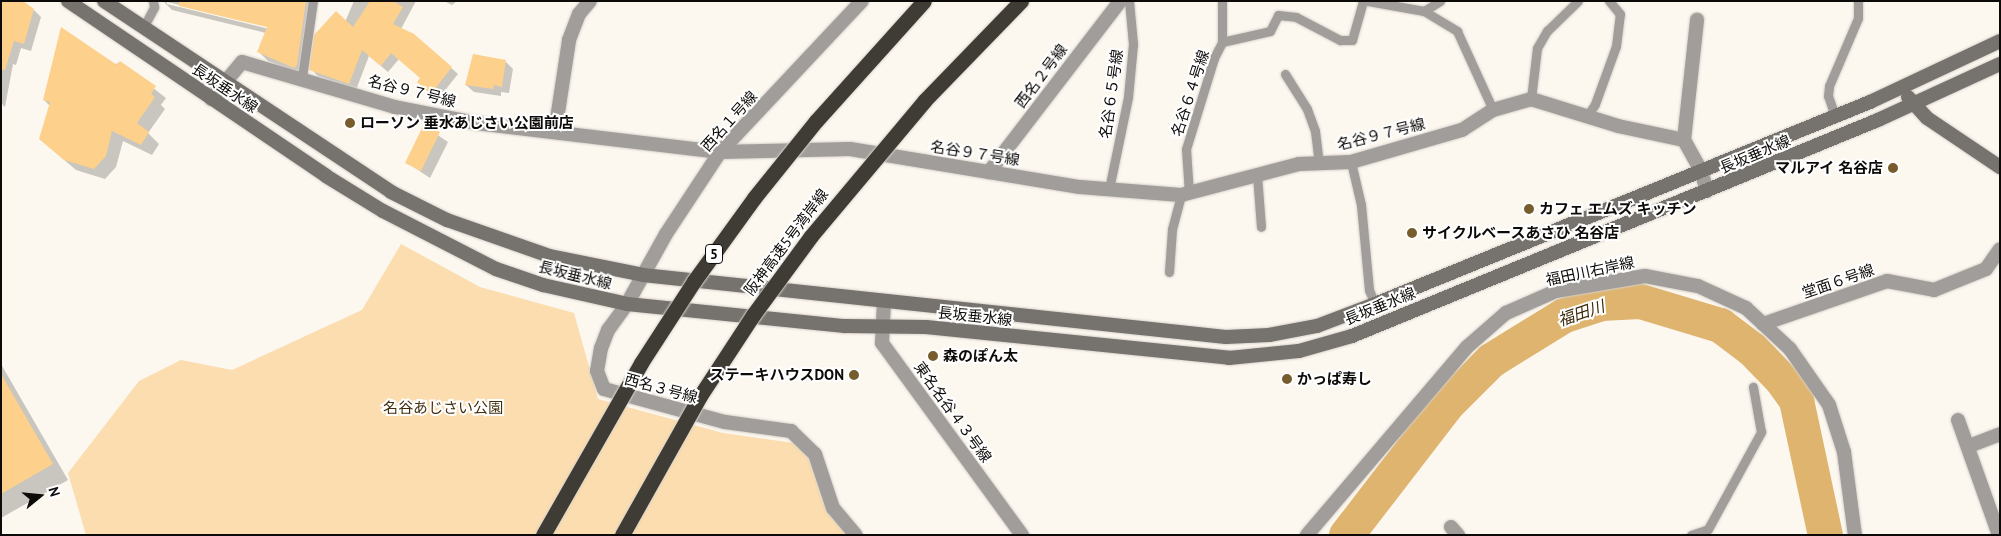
<!DOCTYPE html>
<meta charset="utf-8">
<style>
body{margin:0}
#map{position:relative;width:2001px;height:536px;overflow:hidden;background:#fcf7ef;font-family:"PT Sans","Noto Sans JP",sans-serif}
div>[style]{position:absolute}
.green>*{inset:0;background:#fbddaf}
.shadow>*{inset:0;background:#0003}
.river>*{height:35px;margin:-17.5px;padding:0 17.5px;transform-origin:17.5px;border-radius:17.5px;background:#dfb46f}
.building>*{inset:0;background:#fdd18b}
.roads{filter:drop-shadow(0 0 1px #d6d1ca) drop-shadow(0 0 1px #d6d1ca)}
.service>*{height:9px;margin:-4.5px;padding:0 4.5px;transform-origin:4.5px;border-radius:4.5px;background:#a09d9a}
.minor>*{height:14px;margin:-7px;padding:0 7px;transform-origin:7px;border-radius:7px;background:#a09d9a}
.tertiary>*{height:14px;margin:-7px;padding:0 7px;transform-origin:7px;border-radius:7px;background:#a09d9a}
.secondary>*{height:14px;margin:-7px;padding:0 7px;transform-origin:7px;border-radius:7px;background:#76726e}
.bridges{filter:drop-shadow(0 0 1px #d6d1ca) drop-shadow(0 0 1px #d6d1ca)}
.motorway-bridge>*{height:15px;margin:-7.5px;padding:0 7.5px;transform-origin:7.5px;border-radius:7.5px;background:#3f3b35}
.dots>*{width:14px;height:14px;translate:-50% -50%;box-sizing:border-box;border:2px solid #fff;border-radius:50%}
span{translate:-50% -50%;white-space:nowrap;text-align:center;line-height:1.15;-webkit-text-stroke:4px #fff;paint-order:stroke}
.shield-label span{padding:1px 4px;background:#fff;border:1px solid;border-radius:4px;-webkit-text-stroke-width:0}
.shield-label{font-size:14px;color:#0d0b09;font-weight:700}
.street-label{font-size:15px;color:#0d0b09}
.poi-label{font-size:15px;color:#0d0b09;font-weight:700}
.left{translate:0 -50%;text-align:left}
.right{translate:-100% -50%;text-align:right}
.park-label{font-size:15px;color:#412f10}
.water-label{font-size:16px;color:#3c2a0b;font-style:italic}
.frame{position:absolute;inset:0;border:2px solid #0d0b09;pointer-events:none}
.north{position:absolute;left:15px;top:471px;width:50px;height:50px;-webkit-text-stroke:4px #fff;paint-order:stroke;rotate:73deg;font-size:14px;font-weight:700;line-height:20px;text-align:center;color:#0d0b09}
.north::after{content:'';display:block;margin:auto;width:18px;height:22px;background:#0d0b09;clip-path:polygon(50% 0,100% 100%,50% 72%,0 100%)}
</style>
<div id="map">
<div class="green">
<div style="clip-path:polygon(401px 244px,480px 287px,574px 313px,598px 399px,723px 433px,794px 443px,807px 455px,829px 510px,846px 535px,86px 535px,68px 473px,139px 381px,181px 360px,232px 370px,362px 310px)"></div>
</div>
<div class="shadow">
<div style="clip-path:polygon(1px 1px,34px 10px,41px 17px,31px 51px,21px 48px,16px 65px,13px 64px,5px 107px,1px 103px)"></div>
<div style="clip-path:polygon(evenodd,163px 1px,314px 1px,304px 76px,268px 61px,259px 52px,266px 33px,172px 10px,163px 1px,167px 2px,274px 27px,273px 30px,167px 4px,167px 2px)"></div>
<div style="clip-path:polygon(354px 1px,416px 1px,401px 29px,414px 35px,458px 74px,438px 99px,425px 89px,422px 79px,399px 59px,388px 72px,369px 56px,356px 90px,318px 76px,311px 69px,345px 22px)"></div>
<div style="clip-path:polygon(444px 1px,457px 1px,452px 5px)"></div>
<div style="clip-path:polygon(120px 62px,166px 98px,161px 105px,165px 109px,148px 133px,159px 144px,152px 155px,123px 141px,116px 167px,105px 179px,76px 170px,40px 139px,50px 106px,44px 100px)"></div>
<div style="clip-path:polygon(506px 62px,513px 69px,509px 93px,501px 92px,501px 96px,474px 92px,466px 85px)"></div>
<div style="clip-path:polygon(424px 126px,448px 142px,430px 178px,406px 162px)"></div>
<div style="clip-path:polygon(1px 364px,68px 480px,1px 518px)"></div>
</div>
<div class="river">
<div style="left:1346px;top:535px;width:165px;rotate:-52.4deg"></div>
<div style="left:1447px;top:404px;width:62px;rotate:-45deg"></div>
<div style="left:1491px;top:360px;width:86px;rotate:-31.7deg"></div>
<div style="left:1564px;top:315px;width:38px;rotate:-18deg"></div>
<div style="left:1600px;top:303px;width:40px;rotate:-2.9deg"></div>
<div style="left:1640px;top:301px;width:84px;rotate:16.7deg"></div>
<div style="left:1720px;top:325px;width:39px;rotate:37deg"></div>
<div style="left:1751px;top:348px;width:43px;rotate:45.9deg"></div>
<div style="left:1781px;top:379px;width:26px;rotate:54deg"></div>
<div style="left:1796px;top:400px;width:138px;rotate:77.9deg"></div>
</div>
<div class="building">
<div style="clip-path:polygon(1px 1px,23px 1px,34px 9px,24px 44px,14px 41px,5px 70px,1px 70px)"></div>
<div style="clip-path:polygon(179px 1px,306px 1px,297px 65px,294px 68px,257px 52px,267px 27px,179px 6px)"></div>
<div style="clip-path:polygon(370px 1px,393px 1px,403px 7px,393px 24px,414px 34px,452px 67px,431px 94px,417px 82px,420px 78px,391px 53px,381px 66px,362px 50px,349px 84px,309px 70px,314px 35px,336px 11px,353px 27px)"></div>
<div style="clip-path:polygon(61px 27px,117px 65px,120px 61px,156px 86px,151px 94px,155px 97px,137px 123px,149px 132px,141px 145px,112px 131px,106px 156px,94px 169px,64px 160px,39px 139px,50px 102px,43px 100px)"></div>
<div style="clip-path:polygon(473px 54px,506px 60px,502px 87px,494px 85px,493px 89px,465px 85px)"></div>
<div style="clip-path:polygon(424px 124px,440px 132px,421px 171px,405px 163px)"></div>
<div style="clip-path:polygon(1px 374px,53px 464px,1px 494px)"></div>
</div>
<div class="roads">
<div class="service">
<div style="left:1368px;top:1px;width:57px;rotate:10.1deg"></div>
<div style="left:1424px;top:11px;width:39px;rotate:31deg"></div>
<div style="left:1457px;top:31px;width:87px;rotate:65.5deg"></div>
<div style="left:1424px;top:11px;width:19px;rotate:-32deg"></div>
<div style="left:143px;top:28px;width:24px;rotate:-62deg"></div>
<div style="left:154px;top:7px;width:6px;rotate:-99deg"></div>
<div style="left:1222px;top:42px;width:49px;rotate:-12.9deg"></div>
<div style="left:1270px;top:31px;width:18px;rotate:-63deg"></div>
<div style="left:1278px;top:15px;width:18px;rotate:6deg"></div>
<div style="left:1296px;top:17px;width:50px;rotate:27.6deg"></div>
<div style="left:1340px;top:40px;width:12px"></div>
<div style="left:1352px;top:40px;width:41px;rotate:-74.2deg"></div>
<div style="left:1285px;top:74px;width:41px;rotate:57.8deg"></div>
<div style="left:1307px;top:109px;width:23px;rotate:70deg"></div>
<div style="left:1315px;top:131px;width:32px;rotate:83deg"></div>
<div style="left:302px;top:77px;width:77px;rotate:-81.8deg"></div>
<div style="left:1531px;top:99px;width:51px;rotate:-83.3deg"></div>
<div style="left:1537px;top:48px;width:20px;rotate:-60deg"></div>
<div style="left:1547px;top:31px;width:43px;rotate:-44.1deg"></div>
<div style="left:1587px;top:116px;width:14px;rotate:-56deg"></div>
<div style="left:1595px;top:104px;width:62px;rotate:-70.1deg"></div>
<div style="left:1616px;top:46px;width:32px;rotate:-83deg"></div>
<div style="left:1620px;top:14px;width:17px;rotate:-130deg"></div>
<div style="left:1835px;top:116px;width:21px;rotate:-109deg"></div>
<div style="left:1828px;top:96px;width:10px;rotate:-84deg"></div>
<div style="left:1829px;top:86px;width:74px;rotate:-66.9deg"></div>
<div style="left:1858px;top:18px;width:17px;rotate:-90deg"></div>
<div style="left:1351px;top:162px;width:44px;rotate:76.9deg"></div>
<div style="left:1361px;top:205px;width:85px;rotate:84.6deg"></div>
<div style="left:1369px;top:290px;width:15px;rotate:67deg"></div>
<div style="left:1257px;top:175px;width:52px;rotate:85.6deg"></div>
<div style="left:1109px;top:189px;width:94px;rotate:-78.3deg"></div>
<div style="left:1128px;top:97px;width:53px;rotate:-84.6deg"></div>
<div style="left:1133px;top:44px;width:43px;rotate:-95.3deg"></div>
<div style="left:1189px;top:193px;width:44px;rotate:-93.9deg"></div>
<div style="left:1186px;top:149px;width:95px;rotate:-72.9deg"></div>
<div style="left:1214px;top:58px;width:18px;rotate:-63deg"></div>
<div style="left:1222px;top:42px;width:41px;rotate:-90deg"></div>
<div style="left:1169px;top:272px;width:43px;rotate:-86deg"></div>
<div style="left:1172px;top:229px;width:35px;rotate:-75deg"></div>
<div style="left:1691px;top:535px;width:18px;rotate:-19deg"></div>
<div style="left:1708px;top:529px;width:111px;rotate:-61.3deg"></div>
<div style="left:1761px;top:432px;width:46px;rotate:-100.1deg"></div>
</div>
<div class="minor">
<div style="left:211px;top:99px;width:48px;rotate:-50deg"></div>
<div style="left:242px;top:62px;width:159px;rotate:16.4deg"></div>
<div style="left:395px;top:107px;width:83px;rotate:11.2deg"></div>
<div style="left:476px;top:123px;width:246px;rotate:6.8deg"></div>
<div style="left:720px;top:152px;width:130px;rotate:-1.3deg"></div>
<div style="left:850px;top:149px;width:233px;rotate:9.4deg"></div>
<div style="left:1080px;top:187px;width:101px;rotate:4.5deg"></div>
<div style="left:1181px;top:195px;width:122px;rotate:-14.7deg"></div>
<div style="left:1299px;top:164px;width:52px;rotate:-2.2deg"></div>
<div style="left:1351px;top:162px;width:116px;rotate:-16.1deg"></div>
<div style="left:1462px;top:130px;width:37px;rotate:-33deg"></div>
<div style="left:1493px;top:110px;width:40px;rotate:-16deg"></div>
<div style="left:1531px;top:99px;width:91px;rotate:17.2deg"></div>
<div style="left:1618px;top:126px;width:67px;rotate:12deg"></div>
<div style="left:1684px;top:140px;width:35px;rotate:61deg"></div>
<div style="left:1701px;top:171px;width:21px;rotate:73deg"></div>
<div style="left:555px;top:132px;width:93px;rotate:-81.3deg"></div>
<div style="left:569px;top:40px;width:28px;rotate:-69deg"></div>
<div style="left:579px;top:14px;width:17px;rotate:-50deg"></div>
<div style="left:1684px;top:140px;width:121px;rotate:-83.8deg"></div>
<div style="left:989px;top:172px;width:215px;rotate:-52.5deg"></div>
<div style="left:884px;top:301px;width:42px;rotate:92.7deg"></div>
<div style="left:882px;top:343px;width:238px;rotate:53.9deg"></div>
<div style="left:627px;top:304px;width:32px;rotate:126deg"></div>
<div style="left:608px;top:330px;width:19px;rotate:111deg"></div>
<div style="left:601px;top:348px;width:23px;rotate:100deg"></div>
<div style="left:597px;top:371px;width:19px;rotate:69deg"></div>
<div style="left:604px;top:389px;width:125px;rotate:15.3deg"></div>
<div style="left:725px;top:422px;width:67px;rotate:7.8deg"></div>
<div style="left:791px;top:431px;width:33px;rotate:44deg"></div>
<div style="left:815px;top:454px;width:57px;rotate:71.6deg"></div>
<div style="left:833px;top:508px;width:35px;rotate:50deg"></div>
<div style="left:1763px;top:324px;width:131px;rotate:-19.1deg"></div>
<div style="left:1887px;top:281px;width:48px;rotate:10.8deg"></div>
<div style="left:1934px;top:290px;width:56px;rotate:-22deg"></div>
<div style="left:1986px;top:269px;width:24px;rotate:-55deg"></div>
<div style="left:1958px;top:420px;width:122px;rotate:70.4deg"></div>
<div style="left:1969px;top:446px;width:33px;rotate:-21deg"></div>
<div style="left:1451px;top:527px;width:11px;rotate:49deg"></div>
<div style="left:1307px;top:535px;width:247px;rotate:-49.6deg"></div>
<div style="left:1467px;top:347px;width:52px;rotate:-41.1deg"></div>
<div style="left:1506px;top:313px;width:55px;rotate:-23.7deg"></div>
<div style="left:1556px;top:291px;width:90px;rotate:-9.6deg"></div>
<div style="left:1645px;top:276px;width:54px;rotate:10.7deg"></div>
<div style="left:1698px;top:286px;width:53px;rotate:24.6deg"></div>
<div style="left:1746px;top:308px;width:60px;rotate:43deg"></div>
<div style="left:1790px;top:349px;width:68px;rotate:55.1deg"></div>
<div style="left:1829px;top:405px;width:49px;rotate:72.3deg"></div>
<div style="left:1844px;top:452px;width:84px;rotate:82.5deg"></div>
</div>
<div class="tertiary">
<div style="left:627px;top:304px;width:80px;rotate:-60.9deg"></div>
<div style="left:666px;top:234px;width:98px;rotate:-56.6deg"></div>
<div style="left:720px;top:152px;width:207px;rotate:-46.8deg"></div>
</div>
<div class="secondary">
<div style="left:68px;top:1px;width:312px;rotate:34.1deg"></div>
<div style="left:326px;top:176px;width:67px;rotate:31.6deg"></div>
<div style="left:383px;top:211px;width:127px;rotate:27.2deg"></div>
<div style="left:496px;top:269px;width:50px;rotate:18.8deg"></div>
<div style="left:543px;top:285px;width:86px;rotate:12.7deg"></div>
<div style="left:627px;top:304px;width:219px;rotate:5.8deg"></div>
<div style="left:845px;top:326px;width:81px;rotate:0.7deg"></div>
<div style="left:926px;top:327px;width:305px;rotate:5.8deg"></div>
<div style="left:1229px;top:358px;width:70px;rotate:-5.7deg"></div>
<div style="left:1299px;top:351px;width:55px;rotate:-15.8deg"></div>
<div style="left:1352px;top:336px;width:569px;rotate:-22.33deg"></div>
<div style="left:1878px;top:120px;width:134px;rotate:-24.7deg"></div>
<div style="left:104px;top:1px;width:345px;rotate:33.6deg"></div>
<div style="left:391px;top:192px;width:63px;rotate:26.6deg"></div>
<div style="left:447px;top:220px;width:109px;rotate:19.3deg"></div>
<div style="left:550px;top:256px;width:95px;rotate:11.5deg"></div>
<div style="left:643px;top:275px;width:586px;rotate:6.07deg"></div>
<div style="left:1226px;top:337px;width:43px;rotate:-2.7deg"></div>
<div style="left:1269px;top:335px;width:49px;rotate:-10.6deg"></div>
<div style="left:1317px;top:326px;width:62px;rotate:-20.8deg"></div>
<div style="left:1375px;top:304px;width:535px;rotate:-22.2deg"></div>
<div style="left:1870px;top:102px;width:144px;rotate:-25.1deg"></div>
<div style="left:1908px;top:97px;width:28px;rotate:48deg"></div>
<div style="left:1927px;top:118px;width:88px;rotate:33.9deg"></div>
</div>
</div>
<div class="bridges">
<div class="motorway-bridge">
<div style="left:543px;top:535px;width:198px;rotate:-60.3deg"></div>
<div style="left:641px;top:363px;width:98px;rotate:-57.1deg"></div>
<div style="left:694px;top:281px;width:102px;rotate:-54.1deg"></div>
<div style="left:754px;top:198px;width:99px;rotate:-51.2deg"></div>
<div style="left:816px;top:121px;width:161px;rotate:-48deg"></div>
<div style="left:622px;top:535px;width:159px;rotate:-60.7deg"></div>
<div style="left:700px;top:396px;width:97px;rotate:-56.8deg"></div>
<div style="left:753px;top:315px;width:98px;rotate:-53.7deg"></div>
<div style="left:811px;top:236px;width:177px;rotate:-50deg"></div>
<div style="left:925px;top:100px;width:138px;rotate:-45.9deg"></div>
</div>
</div>
<div class="dots">
<div style="left:350px;top:123px;background:#775c2e"></div>
<div style="left:1893px;top:168px;background:#775c2e"></div>
<div style="left:1529px;top:209px;background:#775c2e"></div>
<div style="left:1412px;top:233px;background:#775c2e"></div>
<div style="left:933px;top:356px;background:#775c2e"></div>
<div style="left:854px;top:375px;background:#775c2e"></div>
<div style="left:1287px;top:379px;background:#775c2e"></div>
</div>
<div class="shield-label">
<span style="left:714px;top:254px">5</span>
</div>
<div class="street-label">
<span style="left:1041px;top:76px;rotate:-53deg">西名２号線</span>
<span style="left:225px;top:88px;rotate:34deg">長坂垂水線</span>
<span style="left:412px;top:91px;rotate:14deg">名谷９７号線</span>
<span style="left:1190px;top:93px;rotate:-72deg">名谷６４号線</span>
<span style="left:1111px;top:94px;rotate:-82deg">名谷６５号線</span>
<span style="left:729px;top:121px;rotate:-48deg">西名１号線</span>
<span style="left:1381px;top:134px;rotate:-14deg">名谷９７号線</span>
<span style="left:975px;top:153px;rotate:9deg">名谷９７号線</span>
<span style="left:1755px;top:154px;rotate:-23deg">長坂垂水線</span>
<span style="left:786px;top:242px;rotate:-53deg">阪神高速5号湾岸線</span>
<span style="left:1590px;top:271px;rotate:-12deg">福田川右岸線</span>
<span style="left:575px;top:275px;rotate:14deg">長坂垂水線</span>
<span style="left:1838px;top:281px;rotate:-19deg">堂面６号線</span>
<span style="left:1380px;top:306px;rotate:-22deg">長坂垂水線</span>
<span style="left:975px;top:316px;rotate:6deg">長坂垂水線</span>
<span style="left:661px;top:388px;rotate:15deg">西名３号線</span>
<span style="left:953px;top:412px;rotate:54deg">東名名谷４３号線</span>
</div>
<div class="poi-label">
<span class="left" style="left:360px;top:123px">ローソン 垂水あじさい公園前店</span>
<span class="right" style="left:1883px;top:168px">マルアイ 名谷店</span>
<span class="left" style="left:1539px;top:209px">カフェ エムズ キッチン</span>
<span class="left" style="left:1422px;top:233px">サイクルベースあさひ 名谷店</span>
<span class="left" style="left:943px;top:356px">森のぽん太</span>
<span class="right" style="left:844px;top:375px">ステーキハウスDON</span>
<span class="left" style="left:1297px;top:379px">かっぱ寿し</span>
</div>
<div class="park-label">
<span style="left:443px;top:408px">名谷あじさい公園</span>
</div>
<div class="water-label">
<span style="left:1581px;top:313px;rotate:-19deg">福田川</span>
</div>
<div class="frame"></div>
<div class="north">N</div>
</div>
